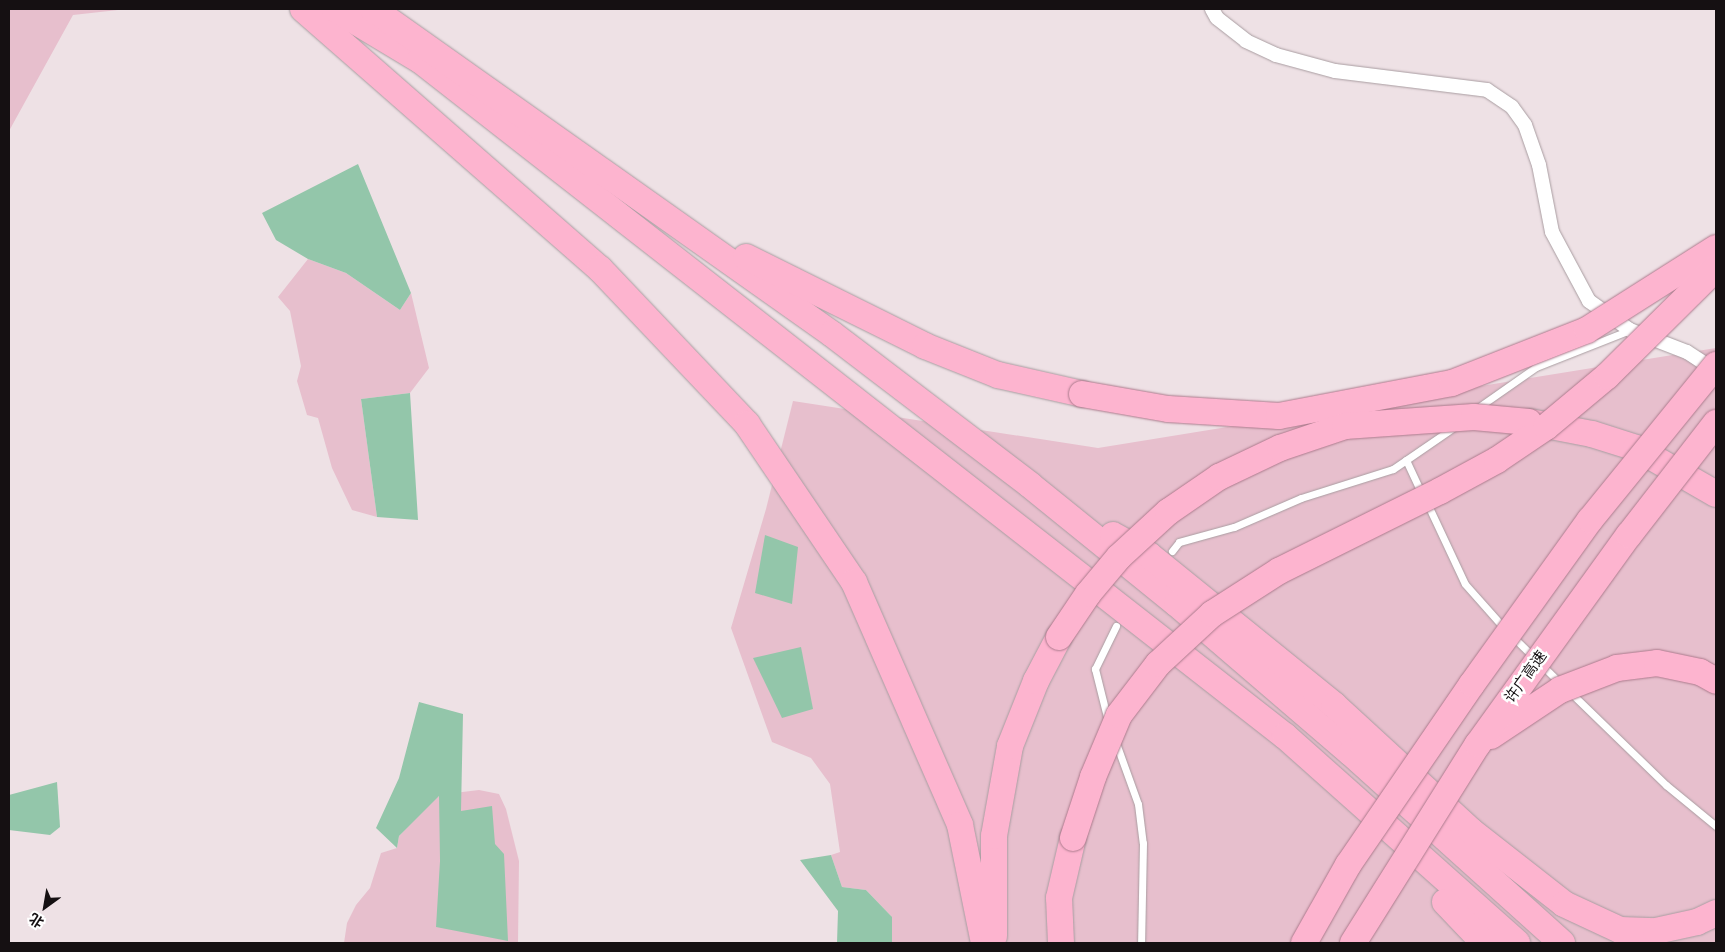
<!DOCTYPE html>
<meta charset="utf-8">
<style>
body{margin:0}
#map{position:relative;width:1725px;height:952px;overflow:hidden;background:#eee1e5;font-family:Karla,"Noto Sans SC",sans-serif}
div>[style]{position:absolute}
.green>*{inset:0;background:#e7bfcd}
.building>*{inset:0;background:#93c6aa}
.roads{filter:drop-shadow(0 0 1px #a99da1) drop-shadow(0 0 1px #a99da1)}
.service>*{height:7px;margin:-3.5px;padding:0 3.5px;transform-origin:3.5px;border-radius:3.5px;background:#fff}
.minor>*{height:14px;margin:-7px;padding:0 7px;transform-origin:7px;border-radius:7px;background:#fff}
.motorway>*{height:26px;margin:-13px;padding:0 13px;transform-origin:13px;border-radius:13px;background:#fdb4cf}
.bridges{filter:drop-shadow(0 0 1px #ac7b8d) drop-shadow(0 0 1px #ac7b8d)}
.motorway-bridge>*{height:26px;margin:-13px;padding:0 13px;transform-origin:13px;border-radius:13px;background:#fdb4cf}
span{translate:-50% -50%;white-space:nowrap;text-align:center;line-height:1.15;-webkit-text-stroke:5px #fff;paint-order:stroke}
.street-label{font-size:15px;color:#151012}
.frame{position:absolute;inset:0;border:10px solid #151012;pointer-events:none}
.north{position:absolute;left:20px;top:882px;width:50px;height:50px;-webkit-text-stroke:4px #fff;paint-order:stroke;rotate:212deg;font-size:14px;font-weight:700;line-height:20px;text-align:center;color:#151012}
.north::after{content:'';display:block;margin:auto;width:18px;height:22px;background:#151012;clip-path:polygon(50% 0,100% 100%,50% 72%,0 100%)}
</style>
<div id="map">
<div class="green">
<div style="clip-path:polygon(9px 9px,127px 9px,73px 15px,9px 131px)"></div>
<div style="clip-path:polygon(308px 259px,346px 273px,400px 310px,411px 293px,429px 368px,410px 393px,361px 399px,377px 517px,352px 510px,332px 468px,318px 418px,307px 415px,297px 381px,301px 366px,290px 311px,278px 297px)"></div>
<div style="clip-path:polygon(1716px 348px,1716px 943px,892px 943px,891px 916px,866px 890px,842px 887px,831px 855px,840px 852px,830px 784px,811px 758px,772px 742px,731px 628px,766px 509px,793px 401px,1098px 448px)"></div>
<div style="clip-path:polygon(479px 790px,499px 794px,506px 809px,519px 861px,518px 943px,344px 943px,347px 923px,356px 905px,370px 888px,381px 853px,397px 848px,399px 836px,430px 803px,424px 801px,446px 794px)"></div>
</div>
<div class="building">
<div style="clip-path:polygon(358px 164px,411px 293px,400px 310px,346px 273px,308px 259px,276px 240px,262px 213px)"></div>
<div style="clip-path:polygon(410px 393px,418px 520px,377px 517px,361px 399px)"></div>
<div style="clip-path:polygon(765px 535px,798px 547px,792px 604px,755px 593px)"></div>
<div style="clip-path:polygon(801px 647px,813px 709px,782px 718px,753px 658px)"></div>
<div style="clip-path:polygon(419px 702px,463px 714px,461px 811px,492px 806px,495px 844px,504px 854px,508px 941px,436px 927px,440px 861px,439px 796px,399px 836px,397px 848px,376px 828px,399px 778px)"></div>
<div style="clip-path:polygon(57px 782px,60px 827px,50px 835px,9px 830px,9px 795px)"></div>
<div style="clip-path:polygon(831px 855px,842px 887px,866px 890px,892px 917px,892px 943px,837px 943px,838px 911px,800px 860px)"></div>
</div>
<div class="roads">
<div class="service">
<div style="left:1476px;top:409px;width:73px;rotate:-35deg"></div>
<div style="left:1536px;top:367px;width:101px;rotate:-21.5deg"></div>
<div style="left:1406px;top:460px;width:38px;rotate:65deg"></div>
<div style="left:1427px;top:503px;width:89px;rotate:64.9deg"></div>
<div style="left:1465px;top:584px;width:60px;rotate:48.4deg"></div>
<div style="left:1172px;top:551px;width:11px;rotate:-52deg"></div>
<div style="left:1179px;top:542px;width:57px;rotate:-15.3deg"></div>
<div style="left:1234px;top:527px;width:73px;rotate:-23.4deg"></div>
<div style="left:1301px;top:498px;width:96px;rotate:-17.5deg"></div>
<div style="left:1393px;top:469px;width:74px;rotate:-34.5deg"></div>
<div style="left:1512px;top:636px;width:67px;rotate:44.4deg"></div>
<div style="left:1570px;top:692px;width:134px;rotate:44.1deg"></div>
<div style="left:1666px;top:785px;width:65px;rotate:39.4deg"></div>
<div style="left:1108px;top:721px;width:54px;rotate:-104deg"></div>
<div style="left:1095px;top:669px;width:48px;rotate:-64deg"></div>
<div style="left:1116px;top:743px;width:65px;rotate:70.2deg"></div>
<div style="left:1138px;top:804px;width:39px;rotate:83deg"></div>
<div style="left:1143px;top:843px;width:100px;rotate:91.1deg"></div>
</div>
<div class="minor">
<div style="left:1212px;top:9px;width:10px;rotate:61deg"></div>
<div style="left:1217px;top:18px;width:37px;rotate:38deg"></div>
<div style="left:1246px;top:41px;width:33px;rotate:25deg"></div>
<div style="left:1276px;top:55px;width:61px;rotate:15.2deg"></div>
<div style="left:1335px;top:71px;width:153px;rotate:7.1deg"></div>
<div style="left:1487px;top:90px;width:30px;rotate:34deg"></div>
<div style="left:1512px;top:107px;width:22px;rotate:54deg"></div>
<div style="left:1525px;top:125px;width:42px;rotate:70.7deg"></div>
<div style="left:1539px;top:165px;width:68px;rotate:79deg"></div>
<div style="left:1552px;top:232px;width:78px;rotate:61.8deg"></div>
<div style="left:1589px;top:301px;width:50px;rotate:35.3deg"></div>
<div style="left:1630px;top:330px;width:61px;rotate:21.1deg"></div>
<div style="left:1687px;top:352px;width:35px;rotate:33deg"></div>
</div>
<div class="motorway">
<div style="left:303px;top:9px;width:395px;rotate:41.2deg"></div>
<div style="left:600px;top:269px;width:214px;rotate:46.5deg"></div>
<div style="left:747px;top:424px;width:191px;rotate:55.9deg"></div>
<div style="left:854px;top:582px;width:265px;rotate:66.4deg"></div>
<div style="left:960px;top:825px;width:120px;rotate:78.5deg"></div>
<div style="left:335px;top:9px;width:99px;rotate:31deg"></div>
<div style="left:420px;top:60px;width:1098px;rotate:38.01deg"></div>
<div style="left:1285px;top:736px;width:311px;rotate:41.7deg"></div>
<div style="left:373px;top:9px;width:562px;rotate:35.3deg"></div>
<div style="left:832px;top:334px;width:249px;rotate:37.3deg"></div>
<div style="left:1030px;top:485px;width:189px;rotate:39deg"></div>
<div style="left:1177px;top:604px;width:229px;rotate:40.6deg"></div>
<div style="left:1351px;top:753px;width:284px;rotate:42deg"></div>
<div style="left:746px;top:257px;width:200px;rotate:26.4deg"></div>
<div style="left:925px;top:346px;width:79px;rotate:21.7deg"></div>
<div style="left:998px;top:375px;width:86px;rotate:12.7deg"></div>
<div style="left:1530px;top:422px;width:63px;rotate:11deg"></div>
<div style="left:1592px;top:434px;width:46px;rotate:17.7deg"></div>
<div style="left:1636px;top:448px;width:92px;rotate:29.9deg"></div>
<div style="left:1113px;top:535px;width:41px;rotate:29.1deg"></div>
<div style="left:1149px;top:555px;width:238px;rotate:39deg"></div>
<div style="left:1334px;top:705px;width:186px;rotate:42.6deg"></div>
<div style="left:1471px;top:831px;width:118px;rotate:38.1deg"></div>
<div style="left:1564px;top:904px;width:62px;rotate:24.9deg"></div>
<div style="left:1620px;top:930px;width:36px;rotate:2deg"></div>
<div style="left:1656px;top:931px;width:42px;rotate:-12.4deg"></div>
<div style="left:1697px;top:922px;width:21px;rotate:-25deg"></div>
<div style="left:1445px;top:902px;width:57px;rotate:46.4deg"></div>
<div style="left:994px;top:936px;width:100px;rotate:-90deg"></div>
<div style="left:994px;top:836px;width:91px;rotate:-79.9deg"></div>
<div style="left:1010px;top:746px;width:70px;rotate:-68.2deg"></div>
<div style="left:1036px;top:681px;width:50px;rotate:-62.4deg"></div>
<div style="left:1061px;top:943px;width:45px;rotate:-92.5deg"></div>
<div style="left:1059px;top:898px;width:62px;rotate:-76.9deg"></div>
</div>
</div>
<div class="bridges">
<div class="motorway-bridge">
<div style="left:1082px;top:394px;width:87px;rotate:9.9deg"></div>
<div style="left:1168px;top:409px;width:111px;rotate:3.6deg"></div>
<div style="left:1279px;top:416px;width:176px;rotate:-10.8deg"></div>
<div style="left:1452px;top:383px;width:145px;rotate:-21.4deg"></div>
<div style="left:1587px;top:330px;width:153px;rotate:-32.4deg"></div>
<div style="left:1059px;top:637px;width:52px;rotate:-56deg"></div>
<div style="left:1088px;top:594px;width:48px;rotate:-50deg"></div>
<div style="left:1119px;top:557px;width:67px;rotate:-42.6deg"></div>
<div style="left:1168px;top:512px;width:62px;rotate:-34.5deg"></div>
<div style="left:1219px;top:477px;width:68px;rotate:-25.4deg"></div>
<div style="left:1280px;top:448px;width:69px;rotate:-18.7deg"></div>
<div style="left:1345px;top:426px;width:129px;rotate:-4deg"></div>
<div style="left:1474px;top:417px;width:55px;rotate:5.2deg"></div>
<div style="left:1491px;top:736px;width:83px;rotate:-33.7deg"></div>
<div style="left:1560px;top:690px;width:61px;rotate:-21.1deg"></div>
<div style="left:1617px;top:668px;width:40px;rotate:-7.1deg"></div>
<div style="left:1657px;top:663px;width:44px;rotate:11.8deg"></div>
<div style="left:1700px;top:672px;width:18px;rotate:29deg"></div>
<div style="left:1073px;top:838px;width:64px;rotate:-71.8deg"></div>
<div style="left:1093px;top:777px;width:67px;rotate:-67.2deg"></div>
<div style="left:1119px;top:715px;width:64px;rotate:-52.6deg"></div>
<div style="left:1158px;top:664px;width:74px;rotate:-42.8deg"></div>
<div style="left:1212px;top:614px;width:80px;rotate:-32.7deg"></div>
<div style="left:1279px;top:571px;width:180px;rotate:-26.4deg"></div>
<div style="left:1440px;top:491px;width:65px;rotate:-28.5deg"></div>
<div style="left:1497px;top:460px;width:59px;rotate:-34deg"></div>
<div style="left:1546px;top:427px;width:80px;rotate:-39.9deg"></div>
<div style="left:1607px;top:376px;width:153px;rotate:-44.7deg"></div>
<div style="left:1304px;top:943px;width:90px;rotate:-60.6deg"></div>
<div style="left:1348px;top:865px;width:219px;rotate:-55.6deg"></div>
<div style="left:1472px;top:684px;width:202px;rotate:-54.3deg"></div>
<div style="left:1590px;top:520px;width:200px;rotate:-50.9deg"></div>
<div style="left:1353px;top:943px;width:235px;rotate:-57.9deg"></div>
<div style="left:1478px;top:744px;width:258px;rotate:-54.2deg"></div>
<div style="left:1629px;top:535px;width:142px;rotate:-52.2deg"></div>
</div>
</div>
<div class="street-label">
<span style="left:1526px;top:677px;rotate:-54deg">许广高速</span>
</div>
<div class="frame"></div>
<div class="north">北</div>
</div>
